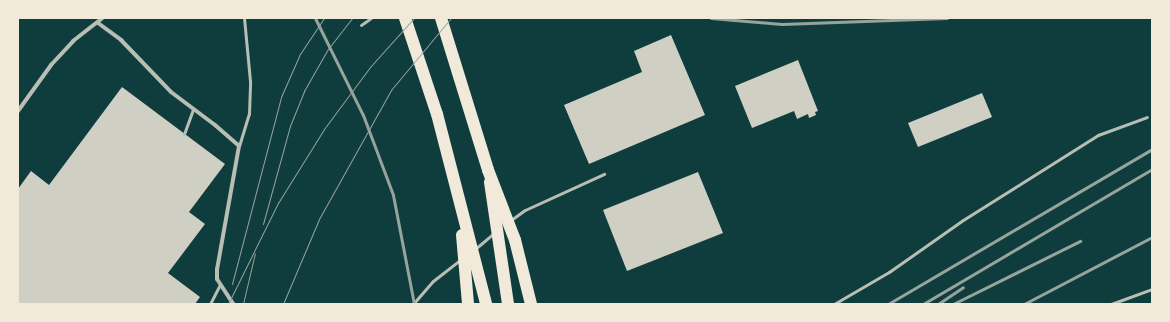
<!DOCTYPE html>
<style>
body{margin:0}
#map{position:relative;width:1170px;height:322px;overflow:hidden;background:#0f3d3e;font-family:Karla,sans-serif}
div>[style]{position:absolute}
.building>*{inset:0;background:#cfcfc3}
.service>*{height:3px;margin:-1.5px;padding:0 1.5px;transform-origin:1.5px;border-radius:1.5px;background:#b8beb3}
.minor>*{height:4px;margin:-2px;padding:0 2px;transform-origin:2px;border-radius:2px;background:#b8beb3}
.motorway>*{height:12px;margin:-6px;padding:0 6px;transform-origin:6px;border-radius:6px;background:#f1e9da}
.tram>*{height:1px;margin:-0.5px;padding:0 0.5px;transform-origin:0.5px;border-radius:0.5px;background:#97a49c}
.rail>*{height:3px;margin:-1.5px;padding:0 1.5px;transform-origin:1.5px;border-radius:1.5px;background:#97a49c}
span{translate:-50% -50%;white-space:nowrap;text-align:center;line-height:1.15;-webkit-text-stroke:3.5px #f1e9da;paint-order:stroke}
.frame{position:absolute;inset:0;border:19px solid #f1e9da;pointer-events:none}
</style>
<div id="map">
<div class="building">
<div style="clip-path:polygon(671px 35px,705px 115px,589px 164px,564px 105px,642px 72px,634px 51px)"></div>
<div style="clip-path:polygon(798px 60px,818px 111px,815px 112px,816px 115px,809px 118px,808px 114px,797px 119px,794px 111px,752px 128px,735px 86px)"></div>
<div style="clip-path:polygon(122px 87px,225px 164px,189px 212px,205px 224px,168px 273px,200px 297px,195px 304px,18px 304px,18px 189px,31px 171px,49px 185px)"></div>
<div style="clip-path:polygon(982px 93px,992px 117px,918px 147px,908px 123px)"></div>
<div style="clip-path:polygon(698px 172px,723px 233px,627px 271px,603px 210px)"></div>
</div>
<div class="service">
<div style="left:361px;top:25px;width:12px;rotate:-35deg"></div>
<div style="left:184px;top:134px;width:27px;rotate:-70deg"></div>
<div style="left:239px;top:146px;width:34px;rotate:-73deg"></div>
<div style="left:249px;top:114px;width:33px;rotate:-88deg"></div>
<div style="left:250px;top:81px;width:63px;rotate:-95.4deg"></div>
<div style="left:511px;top:220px;width:17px;rotate:-36deg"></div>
<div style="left:525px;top:210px;width:87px;rotate:-24.5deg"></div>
<div style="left:475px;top:249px;width:25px;rotate:-40deg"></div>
<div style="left:210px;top:304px;width:22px;rotate:-63deg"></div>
<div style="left:413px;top:304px;width:30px;rotate:-49deg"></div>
<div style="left:433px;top:281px;width:36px;rotate:-38deg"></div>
<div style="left:834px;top:304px;width:64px;rotate:-30.2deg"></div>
<div style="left:889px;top:272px;width:90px;rotate:-35.1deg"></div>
<div style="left:963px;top:220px;width:160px;rotate:-32.2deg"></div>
<div style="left:1098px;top:135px;width:52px;rotate:-20.2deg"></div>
<div style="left:1111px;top:304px;width:44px;rotate:-20.1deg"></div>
</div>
<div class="minor">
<div style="left:98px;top:23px;width:29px;rotate:36deg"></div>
<div style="left:121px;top:40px;width:72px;rotate:46.1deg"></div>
<div style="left:171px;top:92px;width:55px;rotate:36.9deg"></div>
<div style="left:215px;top:125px;width:32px;rotate:41deg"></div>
<div style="left:239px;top:146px;width:125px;rotate:100.1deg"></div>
<div style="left:217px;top:269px;width:10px;rotate:90deg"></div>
<div style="left:217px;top:279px;width:30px;rotate:57deg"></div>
<div style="left:18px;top:111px;width:57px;rotate:-54.3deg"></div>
<div style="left:51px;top:65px;width:33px;rotate:-47deg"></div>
<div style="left:73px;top:41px;width:37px;rotate:-38deg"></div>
</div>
<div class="motorway">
<div style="left:405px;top:18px;width:101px;rotate:71.6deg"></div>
<div style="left:437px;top:114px;width:196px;rotate:75.5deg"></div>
<div style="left:441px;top:18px;width:159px;rotate:72.8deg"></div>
<div style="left:488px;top:170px;width:75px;rotate:68.9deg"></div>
<div style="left:515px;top:240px;width:66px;rotate:76deg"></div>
<div style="left:490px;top:182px;width:123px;rotate:81.6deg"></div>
<div style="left:462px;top:235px;width:69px;rotate:85deg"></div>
</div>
<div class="tram">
<div style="left:263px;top:224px;width:102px;rotate:-74.6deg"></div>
<div style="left:290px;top:126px;width:38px;rotate:-68deg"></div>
<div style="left:304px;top:91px;width:48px;rotate:-60.3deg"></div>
<div style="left:328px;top:49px;width:39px;rotate:-52deg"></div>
<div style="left:232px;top:284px;width:193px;rotate:-75.3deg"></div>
<div style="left:281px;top:97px;width:47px;rotate:-66.2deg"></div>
<div style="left:300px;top:54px;width:43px;rotate:-56.3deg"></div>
<div style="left:228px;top:304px;width:113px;rotate:-63.7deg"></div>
<div style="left:278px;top:203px;width:87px;rotate:-58.1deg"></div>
<div style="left:324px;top:129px;width:77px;rotate:-53.4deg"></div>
<div style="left:370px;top:67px;width:66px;rotate:-48.1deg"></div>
<div style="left:243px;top:304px;width:52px;rotate:-76.8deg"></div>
<div style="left:283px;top:304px;width:92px;rotate:-67deg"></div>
<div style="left:319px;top:219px;width:148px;rotate:-60.8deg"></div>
<div style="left:391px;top:90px;width:94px;rotate:-50.2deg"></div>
</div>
<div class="rail">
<div style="left:315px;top:18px;width:108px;rotate:63.7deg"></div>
<div style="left:363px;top:115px;width:85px;rotate:69.4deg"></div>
<div style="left:393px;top:195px;width:111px;rotate:79.1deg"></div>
<div style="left:711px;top:18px;width:71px;rotate:4.8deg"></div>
<div style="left:782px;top:24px;width:165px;rotate:-2.1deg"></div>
<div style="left:888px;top:304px;width:306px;rotate:-30.4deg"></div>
<div style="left:923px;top:304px;width:266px;rotate:-30.5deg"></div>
<div style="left:938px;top:304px;width:30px;rotate:-34deg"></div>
<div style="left:953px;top:304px;width:142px;rotate:-26.4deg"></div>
<div style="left:1024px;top:304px;width:144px;rotate:-27.6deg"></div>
</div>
<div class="frame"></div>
</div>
